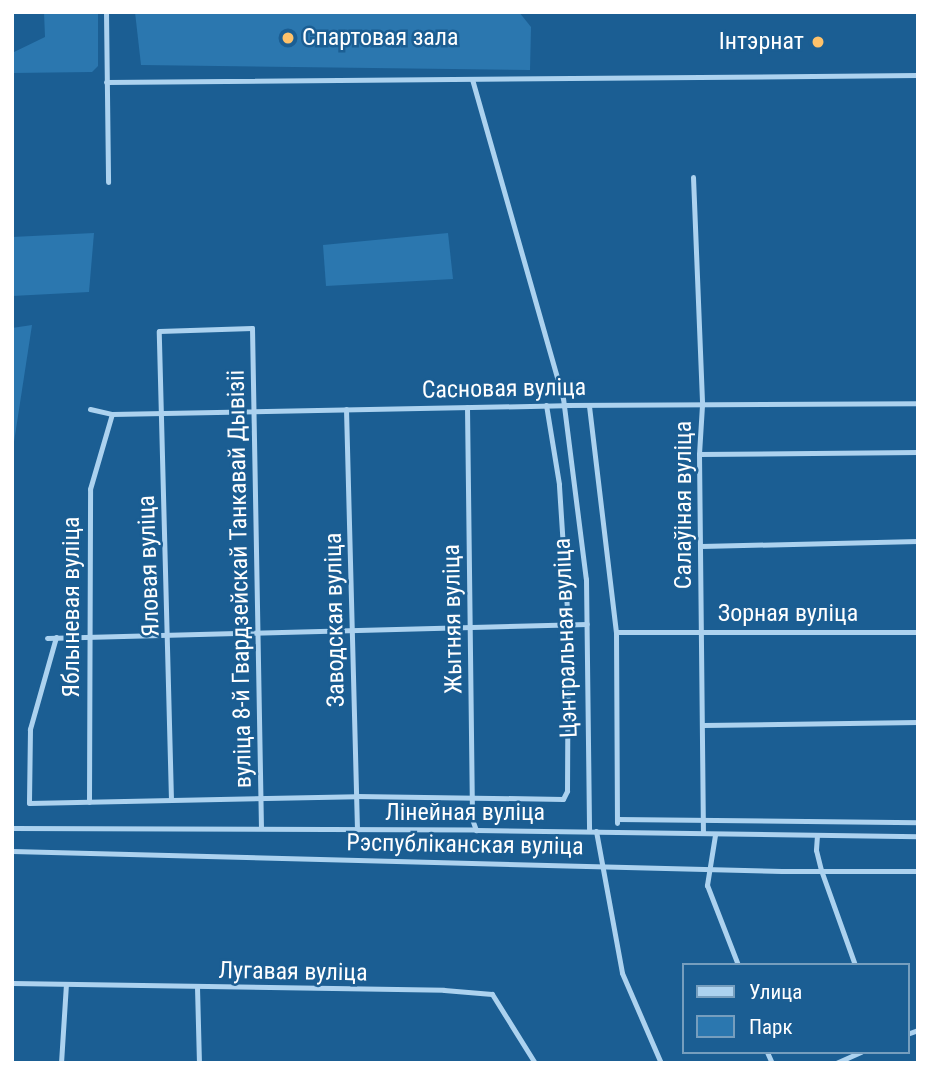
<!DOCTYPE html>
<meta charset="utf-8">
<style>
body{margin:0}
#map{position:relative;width:930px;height:1075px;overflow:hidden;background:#1b5e93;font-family:"Roboto Condensed",sans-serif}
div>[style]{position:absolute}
.green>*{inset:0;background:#2b77af}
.minor>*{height:5px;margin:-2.5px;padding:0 2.5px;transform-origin:2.5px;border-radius:2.5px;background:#acd2ef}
.dots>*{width:19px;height:19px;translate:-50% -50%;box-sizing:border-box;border:4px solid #1b5e93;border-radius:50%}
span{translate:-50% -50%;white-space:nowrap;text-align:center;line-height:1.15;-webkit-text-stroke:5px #1b5e93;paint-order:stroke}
.poi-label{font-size:24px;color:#fff}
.left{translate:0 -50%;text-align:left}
.right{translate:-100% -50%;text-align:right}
.street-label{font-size:24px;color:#fff}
.frame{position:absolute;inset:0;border:14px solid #fff;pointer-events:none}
.legend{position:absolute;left:682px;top:963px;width:228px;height:91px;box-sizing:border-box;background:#1b5e93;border:2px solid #769ebe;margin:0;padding:9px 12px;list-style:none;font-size:21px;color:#fff}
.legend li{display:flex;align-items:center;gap:14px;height:35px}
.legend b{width:35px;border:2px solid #769ebe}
</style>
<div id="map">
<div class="green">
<div style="clip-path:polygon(44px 12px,98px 12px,98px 66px,92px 72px,12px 73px,12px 53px,45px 37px)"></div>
<div style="clip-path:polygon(135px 12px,519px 12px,531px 27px,530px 70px,141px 65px)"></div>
<div style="clip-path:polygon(94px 233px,89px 292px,12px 296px,12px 237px)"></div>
<div style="clip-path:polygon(448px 233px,453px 279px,326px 286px,323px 245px)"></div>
<div style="clip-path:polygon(32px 325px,12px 455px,12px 328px)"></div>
</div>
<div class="minor">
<div style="left:106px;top:12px;width:170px;rotate:89.3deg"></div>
<div style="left:472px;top:79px;width:332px;rotate:74.1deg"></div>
<div style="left:563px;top:398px;width:182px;rotate:82.8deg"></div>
<div style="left:586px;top:579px;width:252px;rotate:89.3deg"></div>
<div style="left:106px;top:82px;width:812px;rotate:-0.49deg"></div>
<div style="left:693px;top:177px;width:228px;rotate:87.7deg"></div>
<div style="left:702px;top:405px;width:49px;rotate:93.5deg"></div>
<div style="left:699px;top:454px;width:378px;rotate:89.4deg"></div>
<div style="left:589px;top:406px;width:228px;rotate:83.2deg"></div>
<div style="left:616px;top:632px;width:191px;rotate:89.7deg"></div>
<div style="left:467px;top:407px;width:412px;rotate:89.3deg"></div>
<div style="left:472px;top:819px;width:12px;rotate:70deg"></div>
<div style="left:90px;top:409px;width:23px;rotate:13deg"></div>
<div style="left:112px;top:414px;width:452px;rotate:-1.1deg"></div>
<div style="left:564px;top:405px;width:354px;rotate:-0.3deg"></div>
<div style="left:346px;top:409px;width:421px;rotate:88.5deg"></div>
<div style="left:699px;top:454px;width:219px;rotate:-0.5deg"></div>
<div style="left:701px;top:546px;width:217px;rotate:-1.3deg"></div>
<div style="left:616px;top:632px;width:302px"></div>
<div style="left:56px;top:637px;width:96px;rotate:105.8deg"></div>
<div style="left:30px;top:729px;width:74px;rotate:90.8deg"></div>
<div style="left:29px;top:803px;width:327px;rotate:-1.2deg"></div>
<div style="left:356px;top:796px;width:207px;rotate:0.8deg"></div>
<div style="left:563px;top:799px;width:9px;rotate:-63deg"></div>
<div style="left:567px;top:791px;width:166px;rotate:-89.7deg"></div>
<div style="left:568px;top:625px;width:141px;rotate:-93.7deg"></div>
<div style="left:559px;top:484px;width:80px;rotate:-99.3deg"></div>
<div style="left:47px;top:638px;width:540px;rotate:-1.49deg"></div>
<div style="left:703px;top:725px;width:215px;rotate:-0.8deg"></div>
<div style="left:171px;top:800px;width:469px;rotate:-91.5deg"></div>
<div style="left:159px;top:331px;width:93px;rotate:-1.8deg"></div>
<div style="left:252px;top:328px;width:500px;rotate:88.97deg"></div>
<div style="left:89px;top:802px;width:313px;rotate:-89.8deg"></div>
<div style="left:90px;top:489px;width:78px;rotate:-73.7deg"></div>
<div style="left:617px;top:819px;width:301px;rotate:0.6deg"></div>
<div style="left:12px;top:828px;width:464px;rotate:0.2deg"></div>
<div style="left:476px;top:830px;width:442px;rotate:0.8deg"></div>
<div style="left:596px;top:831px;width:144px;rotate:79.6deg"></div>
<div style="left:622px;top:973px;width:98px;rotate:66.6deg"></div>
<div style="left:715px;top:835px;width:51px;rotate:99.1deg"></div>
<div style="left:707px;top:885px;width:86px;rotate:68.8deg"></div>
<div style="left:817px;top:835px;width:15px;rotate:94deg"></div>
<div style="left:816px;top:850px;width:21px;rotate:76deg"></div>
<div style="left:821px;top:870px;width:101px;rotate:70.3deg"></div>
<div style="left:12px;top:851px;width:770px;rotate:1.49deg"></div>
<div style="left:782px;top:871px;width:136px"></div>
<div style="left:12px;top:983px;width:432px;rotate:0.9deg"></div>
<div style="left:444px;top:990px;width:48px;rotate:4.8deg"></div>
<div style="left:492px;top:994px;width:81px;rotate:58.1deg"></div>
<div style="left:197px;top:987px;width:76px;rotate:88.5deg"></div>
<div style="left:907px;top:1034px;width:12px;rotate:-20deg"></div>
<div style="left:767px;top:1052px;width:12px;rotate:66deg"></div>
<div style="left:61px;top:1063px;width:79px;rotate:-86.4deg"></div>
<div style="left:836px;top:1063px;width:27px;rotate:-24deg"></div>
</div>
<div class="dots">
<div style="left:288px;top:38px;background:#ffc26a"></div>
<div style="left:818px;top:42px;background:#ffc26a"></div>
</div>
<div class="poi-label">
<span class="left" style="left:302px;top:38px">Спартовая зала</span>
<span class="right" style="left:804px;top:42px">Інтэрнат</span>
</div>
<div class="street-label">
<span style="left:504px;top:389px;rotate:-1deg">Сасновая вуліца</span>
<span style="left:684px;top:505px;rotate:-90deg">Салаўіная вуліца</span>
<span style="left:149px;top:566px;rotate:-92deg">Яловая вуліца</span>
<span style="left:240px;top:579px;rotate:-91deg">вуліца 8-й Гвардзейскай Танкавай Дывізіі</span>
<span style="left:72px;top:607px;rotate:-90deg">Яблыневая вуліца</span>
<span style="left:788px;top:614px">Зорная вуліца</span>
<span style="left:453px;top:619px;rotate:-91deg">Жытняя вуліца</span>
<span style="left:335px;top:620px;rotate:-91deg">Заводская вуліца</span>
<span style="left:566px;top:638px;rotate:-92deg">Цэнтральная вуліца</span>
<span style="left:465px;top:813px">Лінейная вуліца</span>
<span style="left:465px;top:845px;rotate:1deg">Рэспубліканская вуліца</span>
<span style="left:293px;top:972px;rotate:1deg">Лугавая вуліца</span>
</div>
<div class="frame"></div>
<ul class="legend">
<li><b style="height:9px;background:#acd2ef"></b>Улица</li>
<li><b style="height:19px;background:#2b77af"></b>Парк</li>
</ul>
</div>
